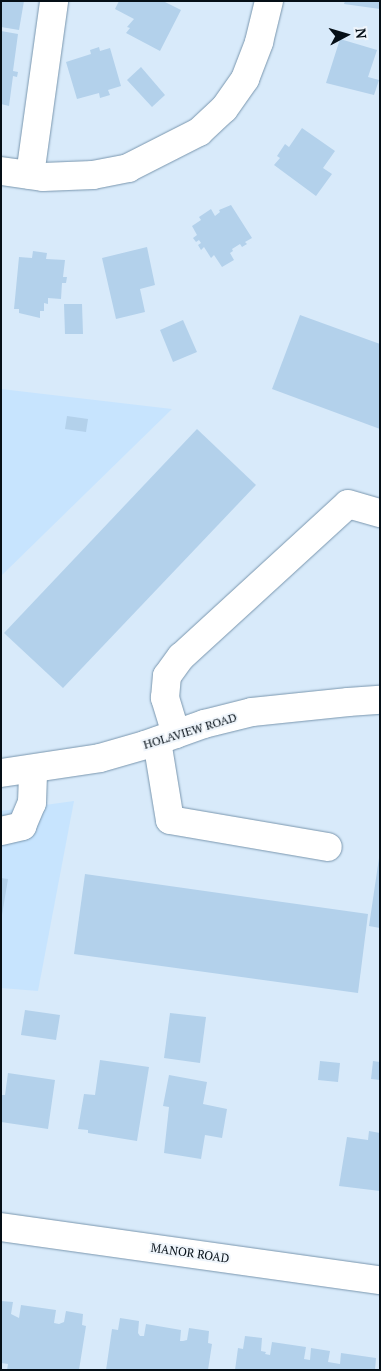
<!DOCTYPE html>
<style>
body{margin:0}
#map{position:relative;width:381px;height:1371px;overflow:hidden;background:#d8eafa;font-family:"PT Serif",serif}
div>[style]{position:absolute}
.built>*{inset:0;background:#c7e4fe}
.building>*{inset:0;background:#b3d1eb}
.roads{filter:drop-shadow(0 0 1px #7996ae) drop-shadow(0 0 1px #7996ae)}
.minor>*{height:28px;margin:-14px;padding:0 14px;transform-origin:14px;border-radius:14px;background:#fff}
span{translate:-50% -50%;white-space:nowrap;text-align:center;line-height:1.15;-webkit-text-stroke:4px #eff5fb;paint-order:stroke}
.street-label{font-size:12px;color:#050f17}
.frame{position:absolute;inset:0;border:2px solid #050f17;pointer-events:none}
.north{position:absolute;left:321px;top:10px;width:50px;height:50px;-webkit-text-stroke:4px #eff5fb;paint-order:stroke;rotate:84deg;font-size:14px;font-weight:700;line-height:20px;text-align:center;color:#050f17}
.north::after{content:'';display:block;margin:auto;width:18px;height:22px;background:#050f17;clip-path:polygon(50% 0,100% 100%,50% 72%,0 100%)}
</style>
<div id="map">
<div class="built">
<div style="clip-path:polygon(1px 389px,172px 409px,1px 576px)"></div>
<div style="clip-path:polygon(74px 801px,38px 991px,1px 988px,1px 811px)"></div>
</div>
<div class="building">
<div style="clip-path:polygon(1px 1px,24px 1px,19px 30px,1px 27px)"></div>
<div style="clip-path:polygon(119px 1px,163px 1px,181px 10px,160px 51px,126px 33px,130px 28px,127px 27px,134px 19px,115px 9px)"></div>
<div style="clip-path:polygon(345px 1px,380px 1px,380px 9px,344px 4px)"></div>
<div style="clip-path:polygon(1px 31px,18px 34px,13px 71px,18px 72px,17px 77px,13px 76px,9px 106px,1px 104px)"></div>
<div style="clip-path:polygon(340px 39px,377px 50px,368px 77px,379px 80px,374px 95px,326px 83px)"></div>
<div style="clip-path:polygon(99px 47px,100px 51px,110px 48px,121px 86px,108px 90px,110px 95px,100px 98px,99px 93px,77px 99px,66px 62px,91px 54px,90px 50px)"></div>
<div style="clip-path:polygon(141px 67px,165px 95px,152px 107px,127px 80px)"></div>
<div style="clip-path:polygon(302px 128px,335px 151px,323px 168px,332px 174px,316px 196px,274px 165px,280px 158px,277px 156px,285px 144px,289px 147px)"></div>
<div style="clip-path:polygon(231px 205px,252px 238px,245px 242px,247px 244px,242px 247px,240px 244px,232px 249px,233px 251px,230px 253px,234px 260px,222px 267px,214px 255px,211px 258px,204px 247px,201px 250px,198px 245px,201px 243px,199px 240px,196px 242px,193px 238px,197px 235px,192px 226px,201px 220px,199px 217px,211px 209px,215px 216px,220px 212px,219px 210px)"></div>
<div style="clip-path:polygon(147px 247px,155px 285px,140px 289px,145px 312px,116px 319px,102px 258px)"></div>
<div style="clip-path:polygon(33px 251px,47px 253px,46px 259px,65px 260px,63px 277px,67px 277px,66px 283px,62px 283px,61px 299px,48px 298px,48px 304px,44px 303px,44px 311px,40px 311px,40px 318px,19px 313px,19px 309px,14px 309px,19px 257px,32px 258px)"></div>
<div style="clip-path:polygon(64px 304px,82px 304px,83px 334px,65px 334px)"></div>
<div style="clip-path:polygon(300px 315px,380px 344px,380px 429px,272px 389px)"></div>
<div style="clip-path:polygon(183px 320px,197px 352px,173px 362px,160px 330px)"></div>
<div style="clip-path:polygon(67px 416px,88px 419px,86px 432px,65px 429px)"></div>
<div style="clip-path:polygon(197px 429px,256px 485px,63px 688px,4px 633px)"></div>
<div style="clip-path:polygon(379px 858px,380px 858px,380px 928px,369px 926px)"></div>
<div style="clip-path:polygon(85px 874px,368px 914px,358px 993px,74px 954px)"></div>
<div style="clip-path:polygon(1px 878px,8px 879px,2px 915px,1px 915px)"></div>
<div style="clip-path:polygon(25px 1010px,60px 1015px,56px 1040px,21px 1035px)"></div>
<div style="clip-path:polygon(170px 1013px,206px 1017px,200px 1063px,164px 1058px)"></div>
<div style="clip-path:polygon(100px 1060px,149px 1067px,137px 1141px,88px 1133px,88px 1130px,78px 1129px,84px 1094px,95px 1095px)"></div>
<div style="clip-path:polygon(320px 1061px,340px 1063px,338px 1082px,318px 1080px)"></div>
<div style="clip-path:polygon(373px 1061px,380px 1062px,380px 1080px,371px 1079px)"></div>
<div style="clip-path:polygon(8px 1073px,55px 1080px,48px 1129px,1px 1122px,1px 1095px,5px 1095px)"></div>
<div style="clip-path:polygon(169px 1075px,207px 1082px,203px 1104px,227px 1109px,222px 1138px,205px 1135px,201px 1159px,164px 1153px,169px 1107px,163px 1106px)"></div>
<div style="clip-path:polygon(369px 1131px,380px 1133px,380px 1191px,339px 1186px,347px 1137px,368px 1140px)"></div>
<div style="clip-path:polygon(1px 1301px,13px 1302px,11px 1314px,19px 1318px,21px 1305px,56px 1310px,54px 1323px,59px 1324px,64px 1322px,66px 1311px,83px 1314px,82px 1325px,86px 1326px,79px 1370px,7px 1370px,8px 1364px,1px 1363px)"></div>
<div style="clip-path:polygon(120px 1318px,139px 1321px,138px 1333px,140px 1336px,144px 1336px,146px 1324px,181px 1330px,180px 1341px,183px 1341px,187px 1340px,189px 1328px,209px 1331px,208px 1343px,212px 1344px,208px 1370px,106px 1370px,112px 1329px,118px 1330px)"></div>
<div style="clip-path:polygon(245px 1336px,262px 1338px,261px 1351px,266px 1352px,265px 1354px,270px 1355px,272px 1342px,306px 1347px,304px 1359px,310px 1360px,311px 1348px,330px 1351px,328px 1362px,340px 1364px,341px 1353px,376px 1358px,375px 1370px,235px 1370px,238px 1348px,243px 1349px)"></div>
</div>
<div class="roads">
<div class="minor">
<div style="left:1px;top:171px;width:42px;rotate:8.1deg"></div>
<div style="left:43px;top:177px;width:50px;rotate:-2.3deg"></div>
<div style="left:93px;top:175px;width:36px;rotate:-11deg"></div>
<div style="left:128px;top:168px;width:80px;rotate:-26.9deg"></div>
<div style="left:199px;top:132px;width:34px;rotate:-43deg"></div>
<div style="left:224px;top:109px;width:37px;rotate:-55deg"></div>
<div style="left:245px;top:79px;width:40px;rotate:-69deg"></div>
<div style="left:259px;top:42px;width:42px;rotate:-76.3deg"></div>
<div style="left:30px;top:175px;width:176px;rotate:-82.1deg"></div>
<div style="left:176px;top:734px;width:38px;rotate:-107deg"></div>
<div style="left:165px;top:698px;width:22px;rotate:-85deg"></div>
<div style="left:167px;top:676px;width:24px;rotate:-54deg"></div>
<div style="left:181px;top:657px;width:226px;rotate:-42.5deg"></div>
<div style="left:348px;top:504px;width:33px;rotate:16deg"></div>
<div style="left:157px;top:741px;width:80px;rotate:80.7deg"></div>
<div style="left:170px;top:820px;width:160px;rotate:9.7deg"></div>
<div style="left:1px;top:773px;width:100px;rotate:-8.6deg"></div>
<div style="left:100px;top:758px;width:47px;rotate:-16.1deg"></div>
<div style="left:145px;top:745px;width:63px;rotate:-19.6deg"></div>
<div style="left:204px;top:724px;width:49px;rotate:-14deg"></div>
<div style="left:252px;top:712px;width:97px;rotate:-5.9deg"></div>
<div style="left:348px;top:702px;width:32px;rotate:-4deg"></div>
<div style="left:1px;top:831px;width:22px;rotate:-13deg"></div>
<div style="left:22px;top:826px;width:25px;rotate:-67deg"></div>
<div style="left:32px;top:803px;width:34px;rotate:-88deg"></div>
<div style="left:1px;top:1227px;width:383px;rotate:8deg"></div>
</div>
</div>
<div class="street-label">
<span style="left:190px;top:731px;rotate:-17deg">HOLAVIEW ROAD</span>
<span style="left:190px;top:1253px;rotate:8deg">MANOR ROAD</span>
</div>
<div class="frame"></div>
<div class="north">N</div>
</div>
